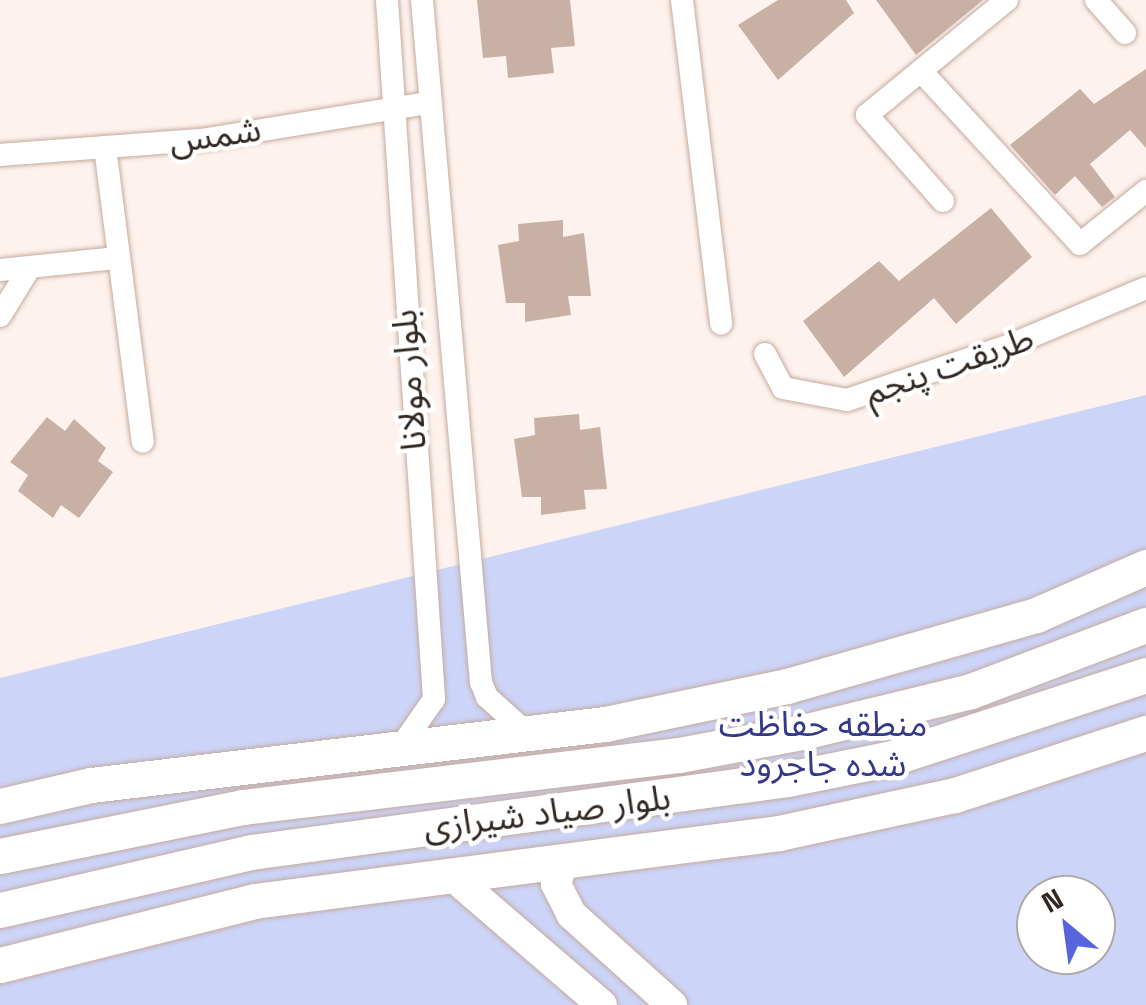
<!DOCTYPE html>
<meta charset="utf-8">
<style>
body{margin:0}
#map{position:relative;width:1146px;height:1005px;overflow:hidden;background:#fdf2ed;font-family:"Space Grotesk","Noto Sans Arabic",sans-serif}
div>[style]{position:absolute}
.green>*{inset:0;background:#ccd4f8}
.building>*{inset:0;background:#c9b0a4}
.roads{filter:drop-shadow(0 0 2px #c4ab9f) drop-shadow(0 0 2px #c4ab9f)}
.street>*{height:22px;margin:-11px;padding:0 11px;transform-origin:11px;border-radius:11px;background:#fff}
.secondary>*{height:30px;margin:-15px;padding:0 15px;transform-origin:15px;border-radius:15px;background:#fff}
.primary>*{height:35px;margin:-17.5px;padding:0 17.5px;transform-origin:17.5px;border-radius:17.5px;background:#fff}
span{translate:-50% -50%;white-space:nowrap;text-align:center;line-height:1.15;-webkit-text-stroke:9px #fff;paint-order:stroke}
.street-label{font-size:35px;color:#322823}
.park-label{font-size:35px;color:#333a8a}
.north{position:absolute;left:1016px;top:875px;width:100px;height:100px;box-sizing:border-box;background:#fff;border:2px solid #ada9a7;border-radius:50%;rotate:331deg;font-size:28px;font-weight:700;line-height:40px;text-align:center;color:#322823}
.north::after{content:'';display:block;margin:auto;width:35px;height:45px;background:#5864db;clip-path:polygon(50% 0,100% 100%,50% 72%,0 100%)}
</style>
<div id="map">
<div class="green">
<div style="clip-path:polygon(evenodd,1146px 395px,1146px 1005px,0 1005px,0 678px,1146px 395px,1036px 895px,1096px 895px,1096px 955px,1036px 955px,1036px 895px)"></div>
</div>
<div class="building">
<div style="clip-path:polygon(477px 0,570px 0,575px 46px,551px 48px,554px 73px,508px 78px,506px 56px,483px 58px)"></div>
<div style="clip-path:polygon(778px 0,846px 0,854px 13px,778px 80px,738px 25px)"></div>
<div style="clip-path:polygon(876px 0,983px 0,916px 55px)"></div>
<div style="clip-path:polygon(1146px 69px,1146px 148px,1130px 130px,1090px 164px,1115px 197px,1102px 207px,1075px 176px,1055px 195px,1010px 145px,1080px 89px,1094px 104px)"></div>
<div style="clip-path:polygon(991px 208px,1032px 257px,956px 324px,934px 298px,844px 377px,803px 321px,879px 261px,899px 281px)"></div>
<div style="clip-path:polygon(563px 220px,563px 237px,584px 233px,591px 296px,568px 296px,571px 315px,525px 322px,525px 303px,506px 303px,498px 245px,519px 241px,518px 224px)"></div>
<div style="clip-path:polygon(579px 414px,580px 430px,600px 427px,607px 489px,584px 490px,586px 509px,541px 515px,541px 497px,522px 497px,514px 439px,535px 435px,534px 418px)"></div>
<div style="clip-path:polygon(47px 417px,65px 431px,74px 419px,106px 448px,98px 461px,113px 472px,79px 518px,61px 505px,53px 518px,18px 491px,28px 475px,10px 462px)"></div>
</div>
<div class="roads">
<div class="street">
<div style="left:387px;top:0;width:701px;rotate:86.15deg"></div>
<div style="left:434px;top:699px;width:60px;rotate:124.8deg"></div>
<div style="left:422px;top:0;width:685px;rotate:85.06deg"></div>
<div style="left:481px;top:682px;width:16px;rotate:68deg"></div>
<div style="left:487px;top:697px;width:55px;rotate:42.1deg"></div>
<div style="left:682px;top:0;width:326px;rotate:83.1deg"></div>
<div style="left:1096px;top:0;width:44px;rotate:48.7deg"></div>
<div style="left:921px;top:71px;width:235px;rotate:47.4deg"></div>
<div style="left:1080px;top:244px;width:85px;rotate:-38.8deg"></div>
<div style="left:105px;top:147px;width:297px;rotate:82.7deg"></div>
<div style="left:0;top:155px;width:202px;rotate:-4.3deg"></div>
<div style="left:201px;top:140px;width:230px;rotate:-9.3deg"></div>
<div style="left:943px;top:201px;width:115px;rotate:-131.5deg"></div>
<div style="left:867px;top:115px;width:181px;rotate:-39.4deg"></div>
<div style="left:0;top:270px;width:118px;rotate:-5.9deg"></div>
<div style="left:0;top:316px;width:57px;rotate:-58.5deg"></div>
<div style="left:765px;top:354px;width:38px;rotate:62deg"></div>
<div style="left:783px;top:388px;width:65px;rotate:10.6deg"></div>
<div style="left:847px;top:400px;width:175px;rotate:-18.6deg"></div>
<div style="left:1013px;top:344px;width:144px;rotate:-22.8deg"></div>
</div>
<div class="secondary">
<div style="left:563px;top:862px;width:23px;rotate:108deg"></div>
<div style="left:556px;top:884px;width:34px;rotate:63deg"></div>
<div style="left:571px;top:914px;width:136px;rotate:42deg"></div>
<div style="left:451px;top:875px;width:199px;rotate:40.7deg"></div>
</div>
<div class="primary">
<div style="left:0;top:806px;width:93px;rotate:-13deg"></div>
<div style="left:91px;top:785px;width:518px;rotate:-6.77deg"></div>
<div style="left:605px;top:724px;width:186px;rotate:-11.8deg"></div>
<div style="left:787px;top:686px;width:259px;rotate:-15.9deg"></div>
<div style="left:1036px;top:615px;width:120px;rotate:-23.6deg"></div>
<div style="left:0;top:856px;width:247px;rotate:-11.4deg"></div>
<div style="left:242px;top:807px;width:440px;rotate:-6.8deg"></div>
<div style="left:679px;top:755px;width:130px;rotate:-10.6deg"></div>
<div style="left:807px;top:731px;width:169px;rotate:-13.7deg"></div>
<div style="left:971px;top:691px;width:187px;rotate:-20.7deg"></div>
<div style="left:0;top:910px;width:258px;rotate:-13deg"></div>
<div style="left:251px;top:852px;width:542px;rotate:-7.74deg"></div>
<div style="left:788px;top:779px;width:106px;rotate:-11.4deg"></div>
<div style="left:892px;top:758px;width:267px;rotate:-18.1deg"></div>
<div style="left:0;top:965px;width:262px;rotate:-14.1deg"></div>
<div style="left:254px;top:901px;width:529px;rotate:-7.38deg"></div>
<div style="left:779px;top:833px;width:180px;rotate:-12.2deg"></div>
<div style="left:955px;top:795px;width:201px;rotate:-18deg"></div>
</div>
</div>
<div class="street-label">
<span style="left:215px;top:135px;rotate:-8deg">شمس</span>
<span style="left:949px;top:365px;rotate:-19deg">طریقت پنجم</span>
<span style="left:409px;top:380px;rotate:-94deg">بلوار مولانا</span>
<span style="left:547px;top:812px;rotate:-7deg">بلوار صیاد شیرازی</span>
</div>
<div class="park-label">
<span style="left:823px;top:744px">منطقه حفاظت<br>شده جاجرود</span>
</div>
<div class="north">N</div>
</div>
